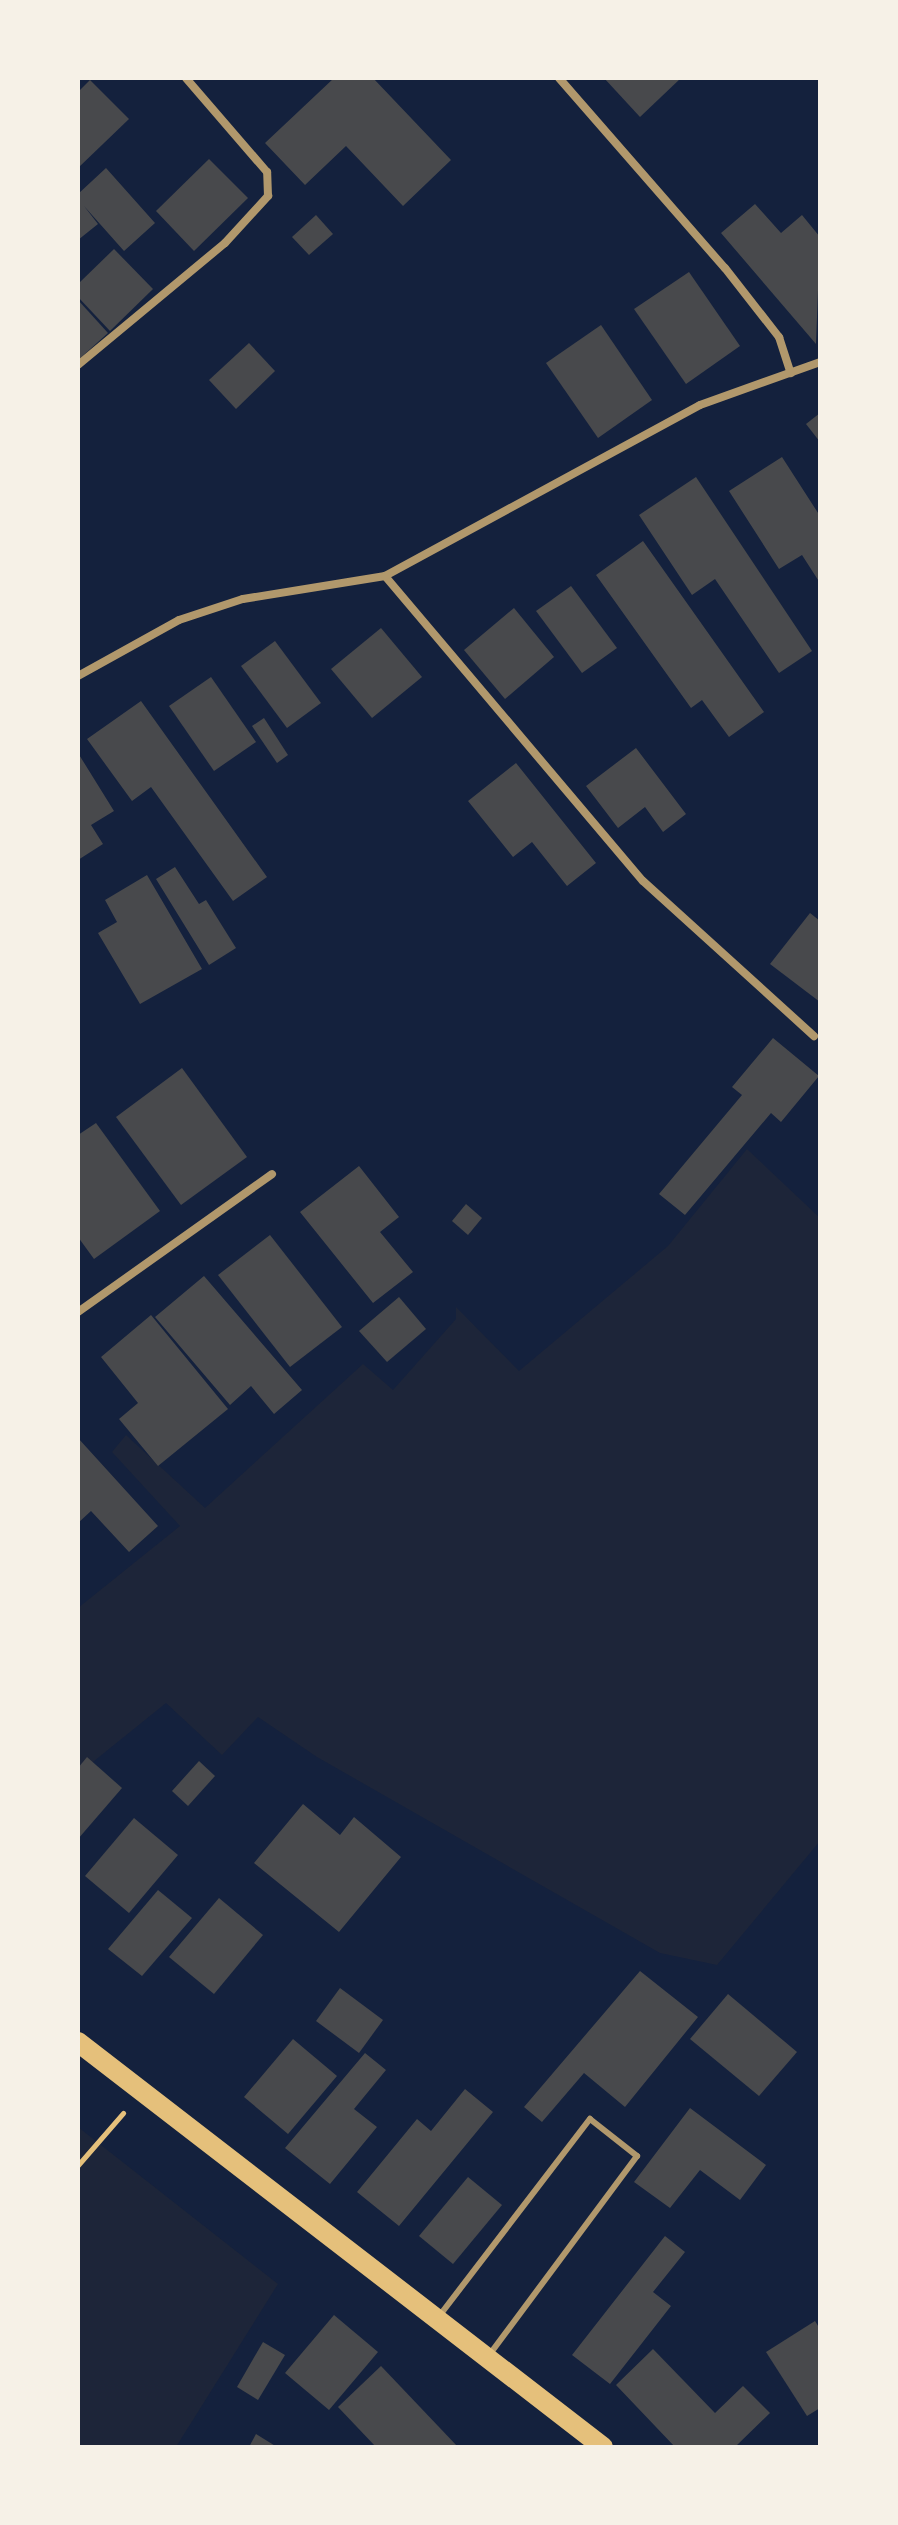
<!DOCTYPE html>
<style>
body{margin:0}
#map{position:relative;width:898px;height:2525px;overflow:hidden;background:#14213d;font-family:"Space Grotesk",sans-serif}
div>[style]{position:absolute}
.green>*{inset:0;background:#1d2539}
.building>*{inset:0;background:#48494c}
.path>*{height:5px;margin:-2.5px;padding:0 2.5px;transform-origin:2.5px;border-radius:2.5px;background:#e5c07b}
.service>*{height:6px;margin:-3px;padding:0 3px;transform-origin:3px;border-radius:3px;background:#b1986c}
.minor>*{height:8px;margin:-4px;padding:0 4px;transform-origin:4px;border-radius:4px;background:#b1986c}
.primary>*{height:20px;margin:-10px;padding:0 10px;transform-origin:10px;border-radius:10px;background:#e5c07b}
span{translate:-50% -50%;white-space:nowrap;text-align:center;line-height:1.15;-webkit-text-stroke:7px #f6f1e7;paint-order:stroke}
.frame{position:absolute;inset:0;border:80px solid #f6f1e7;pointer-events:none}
</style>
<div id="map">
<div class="green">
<div style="clip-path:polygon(747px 1149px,820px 1218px,820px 1841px,717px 1965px,660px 1953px,317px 1757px,258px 1717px,222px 1755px,166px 1703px,78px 1774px,78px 1608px,180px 1526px,112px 1452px,126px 1435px,205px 1508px,363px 1364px,393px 1390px,456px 1319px,456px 1307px,519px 1371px,668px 1246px)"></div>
<div style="clip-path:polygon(78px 2127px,278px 2284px,176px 2447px,78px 2447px)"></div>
</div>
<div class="building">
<div style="clip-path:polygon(334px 78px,373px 78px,451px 160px,403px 206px,346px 146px,305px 185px,265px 143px)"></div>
<div style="clip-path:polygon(604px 78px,681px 78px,640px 117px)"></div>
<div style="clip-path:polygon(90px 80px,129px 119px,78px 168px,78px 92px)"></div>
<div style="clip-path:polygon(209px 159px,248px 198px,194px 251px,156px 211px)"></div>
<div style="clip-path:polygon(106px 168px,155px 223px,124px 251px,84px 206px,98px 224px,78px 240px,78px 194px)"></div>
<div style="clip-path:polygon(755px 204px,781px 233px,802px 215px,820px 237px,816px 344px,721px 233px)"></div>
<div style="clip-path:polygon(316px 215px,333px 234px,309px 255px,292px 237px)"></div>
<div style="clip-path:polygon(114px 249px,153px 289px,110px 331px,78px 297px,78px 284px)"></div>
<div style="clip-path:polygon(689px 272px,740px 346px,686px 384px,634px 309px)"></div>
<div style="clip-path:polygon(78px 300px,108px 333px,78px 360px)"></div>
<div style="clip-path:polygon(601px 325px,652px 400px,598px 438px,546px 363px)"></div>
<div style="clip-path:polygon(249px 343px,275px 371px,236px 409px,209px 380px)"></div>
<div style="clip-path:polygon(820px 413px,820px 442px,806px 424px)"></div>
<div style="clip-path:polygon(782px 457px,820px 516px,820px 583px,802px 555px,779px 569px,729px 491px)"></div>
<div style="clip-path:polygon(696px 477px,812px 651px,779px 673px,715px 579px,692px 595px,639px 515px)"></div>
<div style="clip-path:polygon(643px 541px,764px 712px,729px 737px,702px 700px,691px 708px,596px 575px)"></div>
<div style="clip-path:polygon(571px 586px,617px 648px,582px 673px,536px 611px)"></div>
<div style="clip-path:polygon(514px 608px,554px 657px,505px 699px,464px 650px)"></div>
<div style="clip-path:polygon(381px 628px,422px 677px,372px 718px,331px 669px)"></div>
<div style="clip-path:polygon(275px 641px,321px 703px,287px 728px,241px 666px)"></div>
<div style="clip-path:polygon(211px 677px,256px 742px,214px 771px,169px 706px)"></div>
<div style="clip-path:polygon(141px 701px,267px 877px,233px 901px,151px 787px,132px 801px,87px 739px)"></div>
<div style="clip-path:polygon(264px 718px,288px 755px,277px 763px,252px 726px)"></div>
<div style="clip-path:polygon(636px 748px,686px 814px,663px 832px,645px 807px,618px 828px,586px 786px)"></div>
<div style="clip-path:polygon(78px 753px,114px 811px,91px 825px,103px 844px,78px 860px)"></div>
<div style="clip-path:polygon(516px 763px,596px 863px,567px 886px,532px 842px,513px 857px,468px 801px)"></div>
<div style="clip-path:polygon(175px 867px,199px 904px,206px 900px,236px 948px,209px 965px,156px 879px)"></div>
<div style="clip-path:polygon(147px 875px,202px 969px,140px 1004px,98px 933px,117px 922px,105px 900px)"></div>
<div style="clip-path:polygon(810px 913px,820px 921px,820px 1002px,770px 964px)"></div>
<div style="clip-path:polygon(773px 1038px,819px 1076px,781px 1122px,771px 1113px,685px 1215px,659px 1194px,742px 1095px,732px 1087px)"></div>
<div style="clip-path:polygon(182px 1068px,247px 1157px,181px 1205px,116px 1117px)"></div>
<div style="clip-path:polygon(96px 1123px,160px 1211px,94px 1259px,78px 1237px,78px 1135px)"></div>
<div style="clip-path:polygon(359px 1166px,399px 1217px,380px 1232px,413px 1272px,373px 1303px,300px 1212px)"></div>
<div style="clip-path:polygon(466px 1204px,482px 1218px,468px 1235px,452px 1221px)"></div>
<div style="clip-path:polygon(270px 1235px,342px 1327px,290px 1367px,218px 1275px)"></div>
<div style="clip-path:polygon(204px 1276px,302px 1390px,274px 1414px,251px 1386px,230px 1405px,155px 1317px)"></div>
<div style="clip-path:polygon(399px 1297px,426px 1329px,387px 1362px,359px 1331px)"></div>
<div style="clip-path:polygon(151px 1315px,228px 1409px,158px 1466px,119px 1419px,138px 1403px,101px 1357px)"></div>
<div style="clip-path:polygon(78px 1438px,158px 1526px,129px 1552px,91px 1511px,78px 1523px)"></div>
<div style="clip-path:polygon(87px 1757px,122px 1788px,78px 1839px,78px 1768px)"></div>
<div style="clip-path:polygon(199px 1761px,215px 1776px,188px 1806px,172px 1791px)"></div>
<div style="clip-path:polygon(303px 1804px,340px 1835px,354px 1817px,401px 1857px,339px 1932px,254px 1863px)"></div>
<div style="clip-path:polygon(134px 1818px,178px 1855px,129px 1913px,85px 1876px)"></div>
<div style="clip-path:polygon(158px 1890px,192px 1918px,142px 1976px,108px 1949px)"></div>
<div style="clip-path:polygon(219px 1898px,263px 1935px,214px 1994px,169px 1957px)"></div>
<div style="clip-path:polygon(640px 1971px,698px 2017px,625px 2107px,584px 2073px,542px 2122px,524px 2107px)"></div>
<div style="clip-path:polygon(340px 1988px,383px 2020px,359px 2053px,316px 2021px)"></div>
<div style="clip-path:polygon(728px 1994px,797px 2052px,759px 2096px,690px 2039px)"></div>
<div style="clip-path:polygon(293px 2039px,337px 2076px,288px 2134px,244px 2097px)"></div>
<div style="clip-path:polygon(365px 2053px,386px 2070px,354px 2109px,377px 2127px,330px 2184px,285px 2148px)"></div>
<div style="clip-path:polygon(465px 2089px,493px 2112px,399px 2226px,357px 2192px,417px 2119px,431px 2131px)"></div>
<div style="clip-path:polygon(690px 2108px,766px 2165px,740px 2200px,700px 2170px,670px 2208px,634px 2182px)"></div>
<div style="clip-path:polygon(468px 2177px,502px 2205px,453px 2264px,419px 2236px)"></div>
<div style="clip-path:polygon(665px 2236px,685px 2252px,653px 2292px,671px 2306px,610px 2384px,572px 2355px)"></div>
<div style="clip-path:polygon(334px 2315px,378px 2352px,329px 2410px,285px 2373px)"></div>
<div style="clip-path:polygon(815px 2321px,820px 2329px,820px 2408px,807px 2416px,766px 2352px)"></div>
<div style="clip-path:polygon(263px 2342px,285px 2355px,258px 2400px,237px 2387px)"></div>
<div style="clip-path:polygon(653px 2349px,715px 2413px,743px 2386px,770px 2413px,735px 2447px,675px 2447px,616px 2385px)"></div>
<div style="clip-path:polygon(381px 2366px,458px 2447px,376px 2447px,338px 2407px)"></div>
<div style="clip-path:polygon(256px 2434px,277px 2447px,249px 2447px)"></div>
</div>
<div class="path">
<div style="left:78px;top:2165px;width:69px;rotate:-49.1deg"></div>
</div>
<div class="service">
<div style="left:440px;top:2315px;width:247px;rotate:-52.6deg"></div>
<div style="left:590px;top:2119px;width:60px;rotate:38.2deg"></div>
<div style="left:637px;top:2156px;width:247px;rotate:126.6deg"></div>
</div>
<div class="minor">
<div style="left:559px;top:78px;width:252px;rotate:48.9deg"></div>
<div style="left:725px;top:268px;width:88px;rotate:52deg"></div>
<div style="left:779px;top:337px;width:38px;rotate:72deg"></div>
<div style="left:78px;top:365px;width:191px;rotate:-39.7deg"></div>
<div style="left:225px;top:243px;width:64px;rotate:-47.5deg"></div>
<div style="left:268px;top:196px;width:24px;rotate:-92deg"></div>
<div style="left:267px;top:172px;width:124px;rotate:-130.8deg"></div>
<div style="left:385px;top:576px;width:399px;rotate:49.8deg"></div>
<div style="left:643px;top:881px;width:231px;rotate:42.2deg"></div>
<div style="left:78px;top:676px;width:115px;rotate:-29deg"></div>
<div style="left:179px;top:620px;width:67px;rotate:-18.2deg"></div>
<div style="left:243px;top:599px;width:144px;rotate:-9.2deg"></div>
<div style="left:385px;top:576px;width:358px;rotate:-28.5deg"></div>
<div style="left:700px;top:405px;width:127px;rotate:-19.7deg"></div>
<div style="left:78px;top:1312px;width:238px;rotate:-35.4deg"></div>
</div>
<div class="primary">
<div style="left:78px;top:2042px;width:663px;rotate:37.65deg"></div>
</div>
<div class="frame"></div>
</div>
